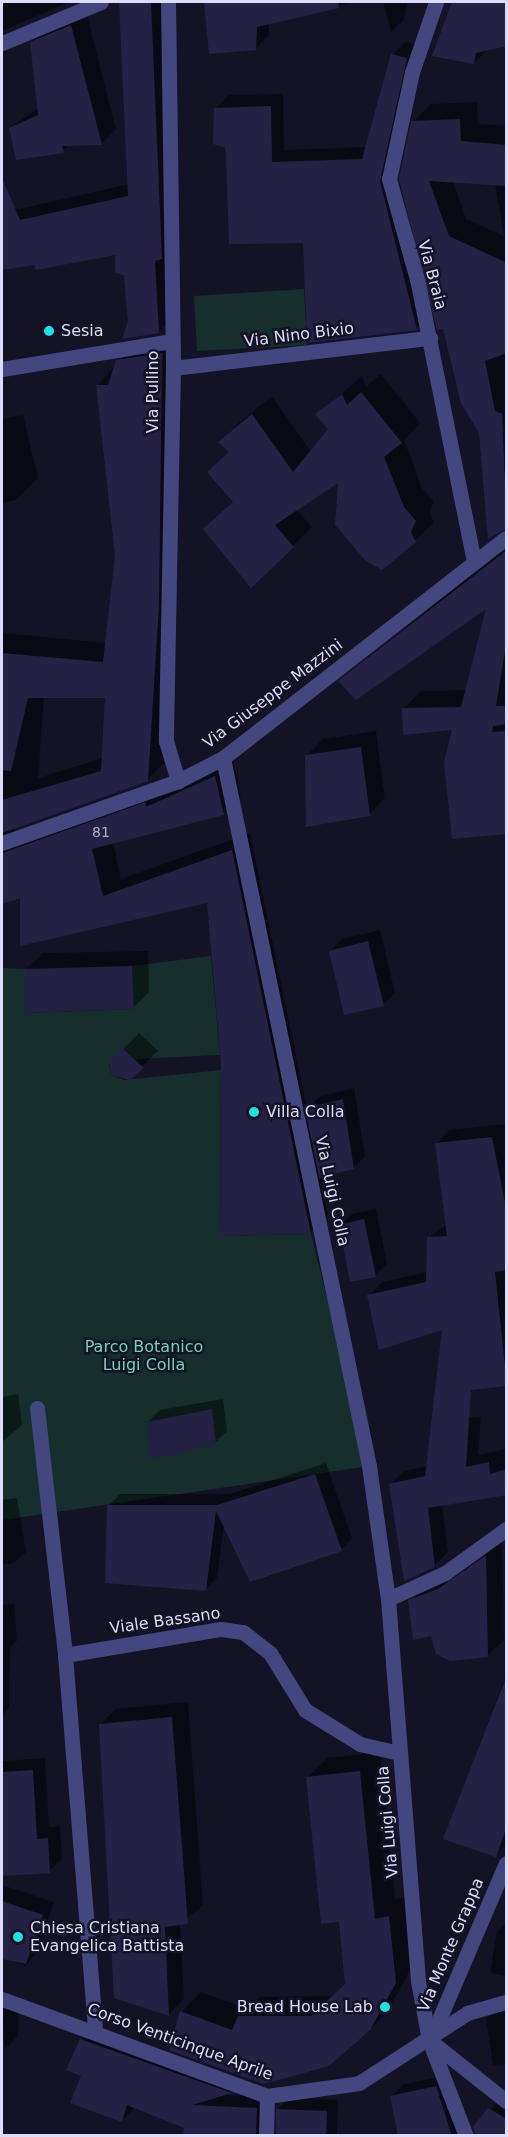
<!DOCTYPE html>
<style>
body{margin:0}
#map{position:relative;width:508px;height:2137px;overflow:hidden;background:#141326;font-family:"DejaVu Sans",sans-serif}
div>[style]{position:absolute}
.green>*{inset:0;background:#162f2c}
.shadow>*{inset:0;background:#0007}
.building>*{inset:0;background:#252145}
.minor>*{height:15px;margin:-7.5px;padding:0 7.5px;transform-origin:7.5px;border-radius:7.5px;background:#43467f}
.dots>*{width:16px;height:16px;translate:-50% -50%;box-sizing:border-box;border:3px solid #141326;border-radius:50%}
span{translate:-50% -50%;white-space:nowrap;text-align:center;line-height:1.15;-webkit-text-stroke:5px #141326;paint-order:stroke}
.number-label{font-size:14px;color:#afadce}
.number-label span{-webkit-text-stroke-width:0}
.street-label{font-size:16px;color:#dddcfb}
.poi-label{font-size:16px;color:#dddcfb}
.left{translate:0 -50%;text-align:left}
.right{translate:-100% -50%;text-align:right}
.park-label{font-size:16px;color:#70d3b2}
.frame{position:absolute;inset:0;border:3px solid #dddcfb;pointer-events:none}
</style>
<div id="map">
<div class="green">
<div style="clip-path:polygon(304px 289px,307px 345px,197px 351px,194px 296px)"></div>
<div style="clip-path:polygon(211px 956px,220px 1055px,135px 1059px,117px 1053px,109px 1064px,111px 1075px,124px 1080px,221px 1070px,220px 1236px,311px 1234px,369px 1466px,2px 1520px,2px 968px,25px 969px,25px 1013px,133px 1009px,132px 966px)"></div>
</div>
<div class="shadow">
<div style="clip-path:polygon(2px 2px,69px 2px,2px 31px)"></div>
<div style="clip-path:polygon(121px 2px,167px 2px,175px 316px,159px 332px,129px 321px,126px 273px,117px 254px,2px 269px,2px 213px,129px 184px)"></div>
<div style="clip-path:polygon(206px 2px,354px 2px,269px 23px,269px 35px,256px 48px,210px 53px)"></div>
<div style="clip-path:polygon(383px 2px,407px 2px,404px 20px,391px 32px)"></div>
<div style="clip-path:polygon(453px 2px,506px 2px,506px 44px,488px 49px,474px 63px,434px 55px)"></div>
<div style="clip-path:polygon(86px 11px,116px 129px,101px 144px,70px 144px,63px 151px,10px 128px,38px 108px,31px 43px,47px 27px)"></div>
<div style="clip-path:polygon(405px 42px,418px 45px,392px 168px,429px 316px,417px 328px,309px 341px,304px 241px,228px 154px,216px 108px,229px 95px,283px 94px,284px 150px,367px 147px,393px 55px)"></div>
<div style="clip-path:polygon(evenodd,477px 102px,478px 124px,506px 126px,506px 527px,413px 122px,431px 104px,477px 102px,453px 181px,495px 184px,504px 236px,466px 219px,453px 181px)"></div>
<div style="clip-path:polygon(evenodd,180px 336px,176px 586px,165px 762px,147px 780px,11px 828px,24px 835px,233px 759px,241px 796px,223px 814px,113px 842px,121px 879px,250px 833px,307px 1109px,319px 1097px,354px 1088px,365px 1156px,354px 1168px,320px 1176px,328px 1215px,310px 1233px,222px 1062px,208px 901px,21px 896px,2px 902px,2px 633px,106px 643px,116px 555px,97px 386px,136px 342px,180px 336px,44px 696px,107px 697px,103px 758px,38px 778px,44px 696px)"></div>
<div style="clip-path:polygon(381px 374px,420px 423px,404px 440px,422px 488px,434px 502px,429px 512px,434px 522px,415px 541px,339px 480px,296px 509px,312px 527px,293px 546px,205px 529px,234px 501px,230px 451px,220px 442px,239px 423px,272px 396px,311px 452px,330px 429px,317px 414px,362px 376px,366px 387px)"></div>
<div style="clip-path:polygon(23px 415px,38px 478px,16px 500px,2px 503px,2px 419px)"></div>
<div style="clip-path:polygon(506px 546px,506px 830px,454px 728px,404px 708px,421px 691px,467px 690px,488px 605px,340px 681px)"></div>
<div style="clip-path:polygon(376px 731px,385px 798px,369px 815px,307px 755px,323px 739px)"></div>
<div style="clip-path:polygon(380px 930px,395px 993px,383px 1004px,330px 951px,342px 939px)"></div>
<div style="clip-path:polygon(148px 951px,149px 992px,133px 1008px,26px 969px,43px 953px)"></div>
<div style="clip-path:polygon(139px 1033px,158px 1051px,130px 1078px,111px 1062px)"></div>
<div style="clip-path:polygon(505px 1124px,506px 1133px,506px 1385px,443px 1328px,369px 1296px,382px 1282px,428px 1272px,429px 1238px,447px 1224px,436px 1144px,449px 1130px)"></div>
<div style="clip-path:polygon(376px 1209px,387px 1264px,375px 1275px,340px 1225px,352px 1214px)"></div>
<div style="clip-path:polygon(18px 1394px,22px 1425px,2px 1442px,2px 1397px)"></div>
<div style="clip-path:polygon(223px 1399px,227px 1431px,215px 1443px,148px 1422px,160px 1410px)"></div>
<div style="clip-path:polygon(481px 1417px,478px 1455px,506px 1449px,506px 1499px,504px 1494px,442px 1504px,448px 1552px,434px 1566px,391px 1484px,404px 1471px,428px 1466px,445px 1418px)"></div>
<div style="clip-path:polygon(326px 1463px,352px 1538px,341px 1550px,224px 1524px,217px 1578px,205px 1590px,108px 1506px,120px 1494px,230px 1494px)"></div>
<div style="clip-path:polygon(17px 1498px,26px 1552px,14px 1563px,2px 1565px,2px 1500px)"></div>
<div style="clip-path:polygon(502px 1541px,504px 1640px,487px 1656px,432px 1635px,410px 1601px,426px 1585px)"></div>
<div style="clip-path:polygon(14px 1604px,17px 1641px,10px 1648px,9px 1708px,2px 1715px,2px 1605px)"></div>
<div style="clip-path:polygon(506px 1675px,506px 1844px,496px 1855px,445px 1838px)"></div>
<div style="clip-path:polygon(188px 1702px,203px 1906px,180px 1923px,184px 1999px,169px 2014px,100px 1724px,116px 1709px)"></div>
<div style="clip-path:polygon(380px 1752px,395px 1899px,408px 1897px,415px 1961px,387px 2012px,366px 2033px,264px 2083px,181px 2012px,201px 1992px,248px 2009px,260px 1997px,333px 1996px,346px 1983px,340px 1921px,307px 1778px,327px 1758px)"></div>
<div style="clip-path:polygon(45px 1758px,49px 1827px,60px 1826px,62px 1859px,49px 1871px,2px 1875px,2px 1761px)"></div>
<div style="clip-path:polygon(evenodd,2px 1885px,54px 1902px,37px 1953px,25px 1966px,2px 1958px,2px 1885px,44px 1907px,32px 1953px,28px 1953px,44px 1907px)"></div>
<div style="clip-path:polygon(506px 1922px,506px 1976px,490px 1973px,497px 1932px)"></div>
<div style="clip-path:polygon(2px 1994px,19px 1999px,18px 2036px,5px 2049px)"></div>
<div style="clip-path:polygon(506px 2002px,506px 2064px,493px 2065px,486px 2019px)"></div>
<div style="clip-path:polygon(93px 2028px,242px 2081px,228px 2095px,268px 2096px,268px 2124px,276px 2134px,278px 2109px,290px 2097px,338px 2100px,337px 2136px,184px 2136px,186px 2127px,135px 2107px,122px 2121px,83px 2075px,81px 2040px)"></div>
<div style="clip-path:polygon(448px 2075px,466px 2136px,399px 2136px,392px 2096px,404px 2084px)"></div>
<div style="clip-path:polygon(501px 2097px,506px 2101px,506px 2136px,475px 2136px,475px 2128px)"></div>
</div>
<div class="building">
<div style="clip-path:polygon(119px 2px,151px 2px,162px 259px,155px 261px,159px 333px,122px 339px,128px 321px,124px 275px,115px 273px,115px 255px,36px 270px,34px 265px,2px 270px,2px 178px,20px 220px,128px 196px)"></div>
<div style="clip-path:polygon(204px 2px,338px 2px,339px 8px,257px 27px,256px 50px,209px 54px)"></div>
<div style="clip-path:polygon(452px 2px,507px 2px,507px 46px,476px 53px,474px 64px,432px 56px)"></div>
<div style="clip-path:polygon(71px 25px,102px 145px,62px 146px,64px 153px,16px 160px,9px 128px,38px 115px,30px 42px)"></div>
<div style="clip-path:polygon(391px 54px,407px 58px,380px 181px,417px 330px,307px 343px,303px 243px,229px 244px,226px 155px,225px 147px,213px 144px,214px 108px,271px 106px,272px 162px,362px 159px)"></div>
<div style="clip-path:polygon(460px 119px,461px 141px,507px 145px,507px 186px,429px 181px,449px 236px,507px 263px,507px 353px,485px 361px,495px 411px,502px 414px,507px 528px,488px 539px,479px 433px,461px 403px,443px 329px,437px 330px,399px 179px,411px 121px)"></div>
<div style="clip-path:polygon(162px 353px,159px 605px,148px 781px,2px 833px,2px 800px,101px 771px,105px 698px,28px 698px,11px 771px,2px 770px,2px 653px,103px 662px,115px 555px,96px 385px,108px 385px,116px 360px)"></div>
<div style="clip-path:polygon(361px 392px,402px 443px,384px 457px,404px 507px,416px 521px,411px 532px,416px 542px,382px 570px,366px 561px,335px 525px,338px 483px,275px 525px,294px 547px,251px 588px,203px 529px,233px 502px,207px 472px,229px 452px,218px 442px,252px 414px,293px 472px,328px 429px,315px 414px,342px 394px,347px 405px)"></div>
<div style="clip-path:polygon(507px 550px,507px 638px,496px 706px,507px 706px,507px 724px,493px 726px,492px 732px,507px 731px,507px 834px,452px 839px,444px 762px,452px 730px,403px 735px,402px 708px,461px 707px,486px 609px,356px 700px,338px 681px)"></div>
<div style="clip-path:polygon(361px 747px,370px 816px,306px 827px,305px 755px)"></div>
<div style="clip-path:polygon(215px 776px,224px 815px,92px 849px,103px 896px,232px 850px,311px 1234px,220px 1236px,221px 1062px,207px 903px,20px 946px,20px 898px,2px 904px,2px 853px,146px 802px,146px 807px)"></div>
<div style="clip-path:polygon(368px 941px,384px 1006px,344px 1015px,329px 951px)"></div>
<div style="clip-path:polygon(132px 966px,134px 1009px,25px 1013px,25px 969px)"></div>
<div style="clip-path:polygon(122px 1048px,144px 1068px,130px 1080px,111px 1075px,109px 1061px)"></div>
<div style="clip-path:polygon(343px 1099px,354px 1169px,319px 1177px,305px 1108px)"></div>
<div style="clip-path:polygon(492px 1137px,507px 1213px,507px 1270px,495px 1272px,507px 1386px,471px 1390px,466px 1467px,489px 1462px,490px 1474px,507px 1469px,507px 1495px,428px 1508px,435px 1567px,404px 1581px,389px 1484px,425px 1476px,442px 1330px,379px 1350px,367px 1295px,426px 1282px,427px 1237px,447px 1236px,435px 1143px)"></div>
<div style="clip-path:polygon(364px 1219px,376px 1277px,350px 1282px,339px 1225px)"></div>
<div style="clip-path:polygon(212px 1409px,216px 1444px,150px 1460px,147px 1422px)"></div>
<div style="clip-path:polygon(315px 1474px,342px 1551px,250px 1582px,216px 1511px,206px 1591px,105px 1583px,107px 1505px,217px 1505px)"></div>
<div style="clip-path:polygon(486px 1555px,488px 1657px,450px 1661px,436px 1654px,431px 1636px,413px 1640px,408px 1600px,438px 1589px)"></div>
<div style="clip-path:polygon(507px 1675px,507px 1826px,496px 1857px,443px 1839px)"></div>
<div style="clip-path:polygon(172px 1717px,188px 1924px,165px 1927px,169px 2016px,114px 1998px,99px 1724px)"></div>
<div style="clip-path:polygon(33px 1770px,37px 1839px,48px 1838px,50px 1873px,2px 1876px,2px 1772px)"></div>
<div style="clip-path:polygon(360px 1771px,375px 1919px,389px 1916px,396px 1983px,370px 2030px,329px 2066px,264px 2084px,169px 2050px,180px 2011px,232px 2030px,238px 2016px,311px 2016px,345px 1984px,339px 1922px,321px 1924px,306px 1777px)"></div>
<div style="clip-path:polygon(2px 1901px,43px 1915px,26px 1964px,2px 1959px)"></div>
<div style="clip-path:polygon(80px 2039px,232px 2093px,192px 2105px,257px 2108px,256px 2136px,183px 2136px,184px 2128px,127px 2105px,122px 2122px,70px 2103px,81px 2076px,66px 2070px)"></div>
<div style="clip-path:polygon(436px 2086px,452px 2136px,398px 2136px,390px 2096px)"></div>
<div style="clip-path:polygon(488px 2108px,507px 2119px,507px 2136px,476px 2136px,473px 2127px)"></div>
<div style="clip-path:polygon(276px 2109px,327px 2111px,326px 2136px,276px 2136px)"></div>
</div>
<div class="minor">
<div style="left:168px;top:2px;width:366px;rotate:89.2deg"></div>
<div style="left:173px;top:368px;width:373px;rotate:91.1deg"></div>
<div style="left:166px;top:741px;width:42px;rotate:73.3deg"></div>
<div style="left:436px;top:2px;width:74px;rotate:108.9deg"></div>
<div style="left:412px;top:72px;width:109px;rotate:102.1deg"></div>
<div style="left:389px;top:179px;width:104px;rotate:74.4deg"></div>
<div style="left:417px;top:279px;width:288px;rotate:78.6deg"></div>
<div style="left:2px;top:43px;width:107px;rotate:-22.5deg"></div>
<div style="left:173px;top:368px;width:259px;rotate:-6.7deg"></div>
<div style="left:2px;top:369px;width:171px;rotate:-9.4deg"></div>
<div style="left:223px;top:758px;width:723px;rotate:78.35deg"></div>
<div style="left:369px;top:1466px;width:134px;rotate:81.9deg"></div>
<div style="left:388px;top:1599px;width:383px;rotate:85.5deg"></div>
<div style="left:418px;top:1981px;width:60px;rotate:79.4deg"></div>
<div style="left:429px;top:2040px;width:103px;rotate:68.9deg"></div>
<div style="left:2px;top:843px;width:187px;rotate:-19.4deg"></div>
<div style="left:178px;top:781px;width:51px;rotate:-27.1deg"></div>
<div style="left:223px;top:758px;width:358px;rotate:-37.9deg"></div>
<div style="left:37px;top:1408px;width:249px;rotate:83.5deg"></div>
<div style="left:65px;top:1655px;width:377px;rotate:85.4deg"></div>
<div style="left:388px;top:1599px;width:63px;rotate:-24.5deg"></div>
<div style="left:445px;top:1573px;width:75px;rotate:-35.8deg"></div>
<div style="left:65px;top:1655px;width:158px;rotate:-9.5deg"></div>
<div style="left:221px;top:1629px;width:22px;rotate:8deg"></div>
<div style="left:243px;top:1632px;width:34px;rotate:38deg"></div>
<div style="left:270px;top:1653px;width:67px;rotate:58.4deg"></div>
<div style="left:305px;top:1710px;width:65px;rotate:31.7deg"></div>
<div style="left:360px;top:1744px;width:40px;rotate:13deg"></div>
<div style="left:2px;top:1999px;width:282px;rotate:20.1deg"></div>
<div style="left:267px;top:2096px;width:93px;rotate:-8deg"></div>
<div style="left:359px;top:2083px;width:129px;rotate:-32.9deg"></div>
<div style="left:467px;top:2013px;width:41px;rotate:-15.8deg"></div>
<div style="left:431px;top:2038px;width:190px;rotate:-66.8deg"></div>
<div style="left:434px;top:2044px;width:92px;rotate:38.4deg"></div>
<div style="left:266px;top:2136px;width:40px;rotate:-88.6deg"></div>
</div>
<div class="dots">
<div style="left:49px;top:331px;background:#1fe0e3"></div>
<div style="left:254px;top:1112px;background:#1fe0e3"></div>
<div style="left:18px;top:1937px;background:#1fe0e3"></div>
<div style="left:385px;top:2007px;background:#1fe0e3"></div>
</div>
<div class="number-label">
<span style="left:101px;top:832px">81</span>
</div>
<div class="street-label">
<span style="left:432px;top:275px;rotate:75deg">Via Braia</span>
<span style="left:299px;top:335px;rotate:-7deg">Via Nino Bixio</span>
<span style="left:153px;top:392px;rotate:-90deg">Via Pullino</span>
<span style="left:273px;top:694px;rotate:-37deg">Via Giuseppe Mazzini</span>
<span style="left:332px;top:1191px;rotate:78deg">Via Luigi Colla</span>
<span style="left:165px;top:1621px;rotate:-8deg">Viale Bassano</span>
<span style="left:388px;top:1822px;rotate:-95deg">Via Luigi Colla</span>
<span style="left:451px;top:1945px;rotate:-67deg">Via Monte Grappa</span>
<span style="left:180px;top:2042px;rotate:20deg">Corso Venticinque Aprile</span>
</div>
<div class="poi-label">
<span class="left" style="left:61px;top:331px">Sesia</span>
<span class="left" style="left:266px;top:1112px">Villa Colla</span>
<span class="left" style="left:30px;top:1937px">Chiesa Cristiana<br>Evangelica Battista</span>
<span class="right" style="left:373px;top:2007px">Bread House Lab</span>
</div>
<div class="park-label">
<span style="left:144px;top:1356px">Parco Botanico<br>Luigi Colla</span>
</div>
<div class="frame"></div>
</div>
